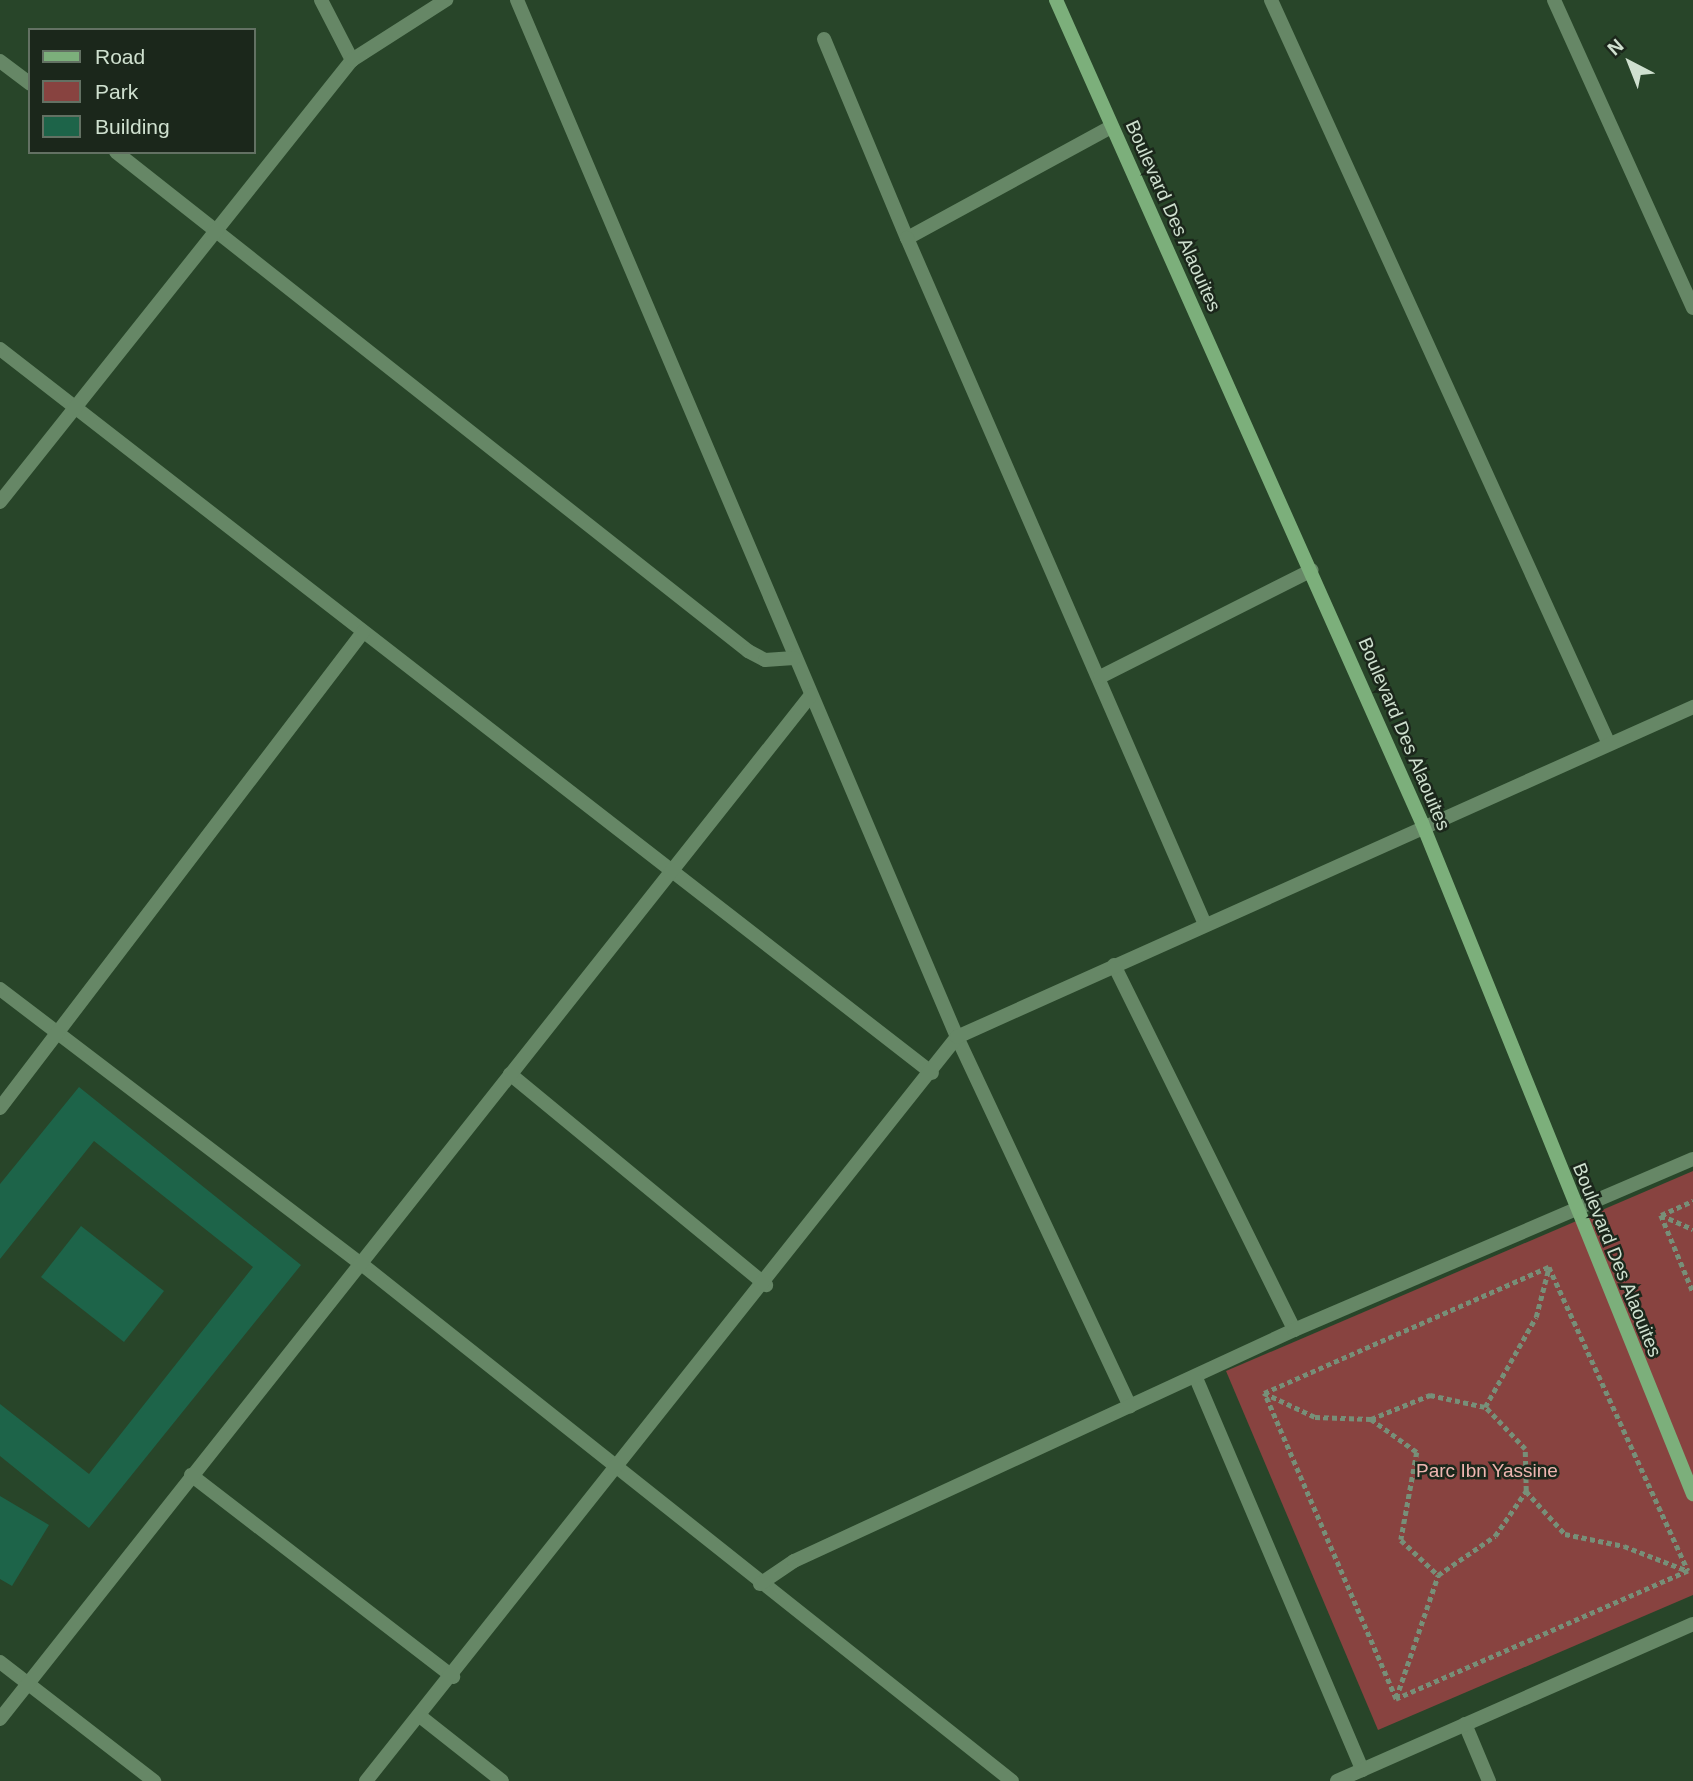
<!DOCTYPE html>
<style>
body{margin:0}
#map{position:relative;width:1693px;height:1781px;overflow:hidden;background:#284529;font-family:Helvetica,sans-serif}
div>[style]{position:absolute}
.green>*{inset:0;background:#884340}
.building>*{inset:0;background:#1d6449}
.path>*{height:4.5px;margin-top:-2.25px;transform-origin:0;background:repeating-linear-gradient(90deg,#778f78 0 5px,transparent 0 8.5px)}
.minor>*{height:14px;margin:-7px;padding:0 7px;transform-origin:7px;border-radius:7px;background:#668766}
.tertiary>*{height:14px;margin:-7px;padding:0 7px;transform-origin:7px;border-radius:7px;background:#668766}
.secondary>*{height:14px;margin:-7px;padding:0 7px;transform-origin:7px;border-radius:7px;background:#7caf7b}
span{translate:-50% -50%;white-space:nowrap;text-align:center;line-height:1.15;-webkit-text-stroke:5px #1b271b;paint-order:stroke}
.street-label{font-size:19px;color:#cfe0cf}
.park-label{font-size:19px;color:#efb6b1}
.legend{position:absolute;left:28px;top:28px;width:228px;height:126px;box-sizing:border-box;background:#1b271b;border:2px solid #637163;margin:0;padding:9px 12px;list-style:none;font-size:21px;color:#cfe0cf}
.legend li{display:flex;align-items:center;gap:14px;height:35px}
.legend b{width:35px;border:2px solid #637163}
.north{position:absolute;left:1595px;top:28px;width:70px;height:70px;-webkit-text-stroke:5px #1b271b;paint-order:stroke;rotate:318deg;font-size:19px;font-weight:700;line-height:28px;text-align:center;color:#cfe0cf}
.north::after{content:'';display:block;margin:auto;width:24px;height:32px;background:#cfe0cf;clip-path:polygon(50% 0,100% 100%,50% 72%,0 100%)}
</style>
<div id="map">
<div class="green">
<div style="clip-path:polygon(1693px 1171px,1693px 1595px,1378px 1730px,1226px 1371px)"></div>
</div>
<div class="building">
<div style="clip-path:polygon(79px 1087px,301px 1265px,89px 1528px,0 1456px,0 1404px,89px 1474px,253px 1267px,94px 1141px,0 1259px,0 1184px)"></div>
<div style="clip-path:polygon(81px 1226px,164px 1291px,124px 1342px,41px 1277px)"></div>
<div style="clip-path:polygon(0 1496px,49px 1525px,12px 1586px,0 1579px)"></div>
</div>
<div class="path">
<div style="left:1661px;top:1215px;width:83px;rotate:67.4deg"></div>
<div style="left:1661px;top:1215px;width:35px;rotate:-24deg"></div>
<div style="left:1661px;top:1215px;width:35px;rotate:24deg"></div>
<div style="left:1549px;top:1267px;width:334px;rotate:65.4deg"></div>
<div style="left:1688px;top:1571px;width:319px;rotate:156.3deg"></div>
<div style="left:1396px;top:1699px;width:333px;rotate:-113.3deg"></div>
<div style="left:1264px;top:1393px;width:312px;rotate:-23.9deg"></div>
<div style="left:1264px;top:1393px;width:56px;rotate:25.2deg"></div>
<div style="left:1315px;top:1417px;width:56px;rotate:2deg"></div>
<div style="left:1371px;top:1419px;width:64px;rotate:-22.1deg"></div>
<div style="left:1430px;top:1395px;width:56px;rotate:12.3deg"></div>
<div style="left:1371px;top:1419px;width:57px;rotate:35.7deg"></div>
<div style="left:1417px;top:1452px;width:89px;rotate:100.3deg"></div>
<div style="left:1401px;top:1540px;width:51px;rotate:43.4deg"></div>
<div style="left:1526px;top:1491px;width:58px;rotate:47.8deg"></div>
<div style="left:1565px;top:1534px;width:60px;rotate:11.5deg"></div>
<div style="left:1624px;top:1546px;width:69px;rotate:21.3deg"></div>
<div style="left:1396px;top:1698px;width:130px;rotate:-71.1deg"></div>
<div style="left:1438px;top:1575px;width:69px;rotate:-34.4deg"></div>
<div style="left:1495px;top:1536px;width:55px;rotate:-55.4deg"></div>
<div style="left:1526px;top:1491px;width:42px;rotate:-91.4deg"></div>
<div style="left:1525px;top:1449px;width:58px;rotate:-133.6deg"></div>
<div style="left:1485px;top:1407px;width:103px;rotate:-60.5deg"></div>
<div style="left:1536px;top:1317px;width:52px;rotate:-75.4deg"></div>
</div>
<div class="minor">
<div style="left:321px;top:0;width:68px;rotate:62.7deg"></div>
<div style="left:517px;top:0;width:1126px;rotate:67.01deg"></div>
<div style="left:957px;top:1037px;width:408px;rotate:64.9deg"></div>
<div style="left:1271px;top:0;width:815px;rotate:65.57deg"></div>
<div style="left:1554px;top:0;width:338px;rotate:65.7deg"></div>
<div style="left:824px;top:39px;width:216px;rotate:67.4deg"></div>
<div style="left:0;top:61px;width:38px;rotate:37deg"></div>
<div style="left:1111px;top:127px;width:232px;rotate:151.4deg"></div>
<div style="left:907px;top:238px;width:746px;rotate:66.53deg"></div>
<div style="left:116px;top:152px;width:805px;rotate:38.29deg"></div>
<div style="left:748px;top:651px;width:19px;rotate:28deg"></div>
<div style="left:765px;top:660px;width:29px;rotate:-4deg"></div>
<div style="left:0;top:349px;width:1180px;rotate:37.84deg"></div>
<div style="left:0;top:502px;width:565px;rotate:-51.47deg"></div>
<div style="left:352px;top:60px;width:112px;rotate:-32.6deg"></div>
<div style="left:1100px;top:677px;width:237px;rotate:-26.8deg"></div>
<div style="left:1114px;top:965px;width:407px;rotate:63.7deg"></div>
<div style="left:0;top:989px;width:451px;rotate:37.3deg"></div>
<div style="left:359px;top:1262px;width:834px;rotate:38.48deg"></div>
<div style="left:510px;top:1074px;width:332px;rotate:39.5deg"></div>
<div style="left:0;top:1108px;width:599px;rotate:-52.67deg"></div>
<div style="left:1196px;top:1378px;width:426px;rotate:67deg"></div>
<div style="left:191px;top:1475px;width:331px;rotate:37.6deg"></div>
<div style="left:760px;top:1584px;width:41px;rotate:-34.1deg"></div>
<div style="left:794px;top:1561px;width:551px;rotate:-24.8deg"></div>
<div style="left:1294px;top:1330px;width:434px;rotate:-23.2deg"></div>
<div style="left:0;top:1662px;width:195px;rotate:37.7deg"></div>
<div style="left:421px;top:1717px;width:103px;rotate:38.3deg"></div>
<div style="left:0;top:1719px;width:1306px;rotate:-51.62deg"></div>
<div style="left:1465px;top:1724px;width:62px;rotate:67.2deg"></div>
<div style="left:366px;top:1781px;width:950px;rotate:-51.54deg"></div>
<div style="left:957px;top:1037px;width:807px;rotate:-24.15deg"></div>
</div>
<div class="tertiary">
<div style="left:1337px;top:1781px;width:389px;rotate:-23.8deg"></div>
</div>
<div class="secondary">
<div style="left:1056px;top:0;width:901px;rotate:66.02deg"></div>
<div style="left:1422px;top:823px;width:724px;rotate:68.01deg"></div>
</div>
<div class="street-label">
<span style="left:1173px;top:216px;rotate:66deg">Boulevard Des Alaouites</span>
<span style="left:1404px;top:734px;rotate:67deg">Boulevard Des Alaouites</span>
<span style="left:1617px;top:1260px;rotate:68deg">Boulevard Des Alaouites</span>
</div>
<div class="park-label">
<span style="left:1487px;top:1471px">Parc Ibn Yassine</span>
</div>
<ul class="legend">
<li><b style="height:9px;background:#7caf7b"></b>Road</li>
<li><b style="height:19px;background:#884340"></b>Park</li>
<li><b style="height:19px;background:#1d6449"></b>Building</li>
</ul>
<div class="north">N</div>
</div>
